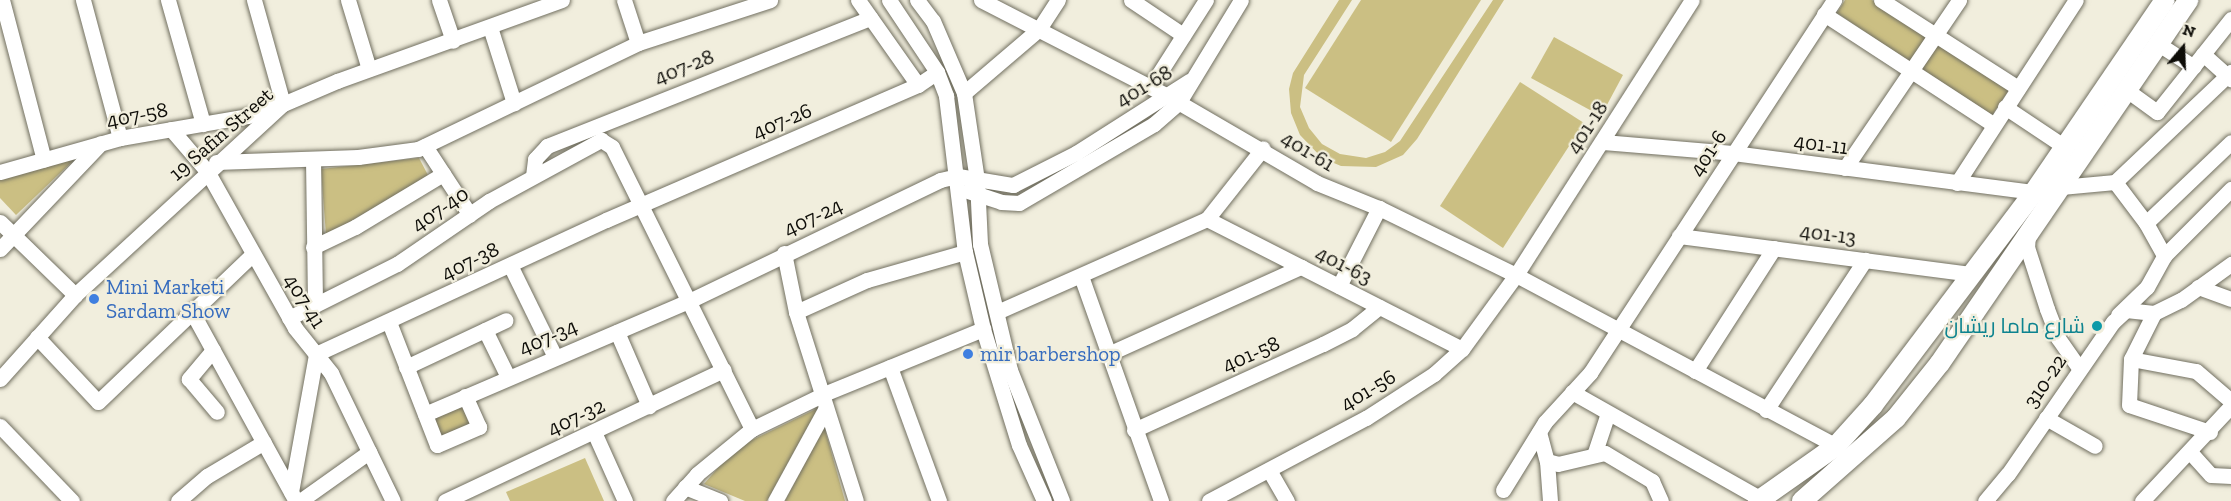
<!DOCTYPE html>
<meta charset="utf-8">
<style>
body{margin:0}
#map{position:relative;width:2231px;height:501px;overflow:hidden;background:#f1eedd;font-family:"Zilla Slab",Cairo,serif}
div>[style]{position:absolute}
.green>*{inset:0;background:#cbbf83}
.roads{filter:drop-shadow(0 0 2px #716f60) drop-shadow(0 0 2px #716f60)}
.minor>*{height:15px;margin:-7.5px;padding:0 7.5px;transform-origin:7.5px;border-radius:7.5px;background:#fff}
.major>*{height:20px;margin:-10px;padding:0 10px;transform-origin:10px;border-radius:10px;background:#fff}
.dots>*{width:16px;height:16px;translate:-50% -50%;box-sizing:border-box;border:3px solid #f1eedd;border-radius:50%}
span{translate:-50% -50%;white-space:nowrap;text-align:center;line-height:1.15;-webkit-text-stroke:4.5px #f1eedd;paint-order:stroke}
.street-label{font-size:21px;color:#0e0d08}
.shop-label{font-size:21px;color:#366cbe}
.left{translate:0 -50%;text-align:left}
.culture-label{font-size:21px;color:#0d838f}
.right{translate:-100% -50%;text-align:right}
.north{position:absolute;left:2153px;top:18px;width:60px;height:60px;-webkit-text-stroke:4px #f1eedd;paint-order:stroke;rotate:19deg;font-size:16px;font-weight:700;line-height:24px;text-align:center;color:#0e0d08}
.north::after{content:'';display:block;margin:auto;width:21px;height:27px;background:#0e0d08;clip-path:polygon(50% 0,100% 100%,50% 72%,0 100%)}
</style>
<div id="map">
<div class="green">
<div style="clip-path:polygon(1339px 0,1352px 0,1304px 75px,1300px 107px,1309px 128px,1322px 144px,1340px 154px,1366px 158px,1385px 152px,1400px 141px,1493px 0,1504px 0,1417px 139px,1403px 155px,1376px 167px,1341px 166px,1322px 158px,1300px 135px,1291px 113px,1289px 89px,1293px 73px)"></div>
<div style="clip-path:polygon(1361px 0,1481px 0,1391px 142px,1305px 88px)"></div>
<div style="clip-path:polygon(1845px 0,1872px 0,1927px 37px,1910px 62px,1837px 13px)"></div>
<div style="clip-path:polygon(1554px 37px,1623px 75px,1601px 116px,1531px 78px)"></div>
<div style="clip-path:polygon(1939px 44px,2009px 90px,1992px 115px,1922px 69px)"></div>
<div style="clip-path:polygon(1520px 82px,1584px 123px,1503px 248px,1440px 206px)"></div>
<div style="clip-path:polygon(77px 157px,16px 215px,0 198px,0 176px)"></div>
<div style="clip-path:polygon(419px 158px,429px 177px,326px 235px,321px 169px)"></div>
<div style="clip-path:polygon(462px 407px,470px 425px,441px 438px,432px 419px)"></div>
<div style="clip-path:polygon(818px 408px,767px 501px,745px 501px,704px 484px,730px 454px,748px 442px)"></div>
<div style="clip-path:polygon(824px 426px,845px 501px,785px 501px)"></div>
<div style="clip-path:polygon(585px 458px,604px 501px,510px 501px,506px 492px)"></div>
</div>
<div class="roads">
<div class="minor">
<div style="left:2px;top:0;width:165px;rotate:75.3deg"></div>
<div style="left:83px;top:0;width:143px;rotate:75deg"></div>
<div style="left:168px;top:0;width:129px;rotate:74.2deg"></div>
<div style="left:254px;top:0;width:108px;rotate:74.4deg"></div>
<div style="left:348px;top:0;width:72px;rotate:73.1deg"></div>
<div style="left:439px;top:0;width:43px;rotate:71.1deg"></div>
<div style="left:624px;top:0;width:45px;rotate:72deg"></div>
<div style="left:858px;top:0;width:104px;rotate:54.8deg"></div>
<div style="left:889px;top:0;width:87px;rotate:56.3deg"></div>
<div style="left:937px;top:72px;width:26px;rotate:69deg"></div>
<div style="left:946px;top:96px;width:157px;rotate:83.1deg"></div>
<div style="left:965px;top:252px;width:79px;rotate:76.8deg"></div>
<div style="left:983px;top:329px;width:121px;rotate:72.8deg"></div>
<div style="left:1019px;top:445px;width:61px;rotate:65.9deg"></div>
<div style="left:917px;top:0;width:26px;rotate:53deg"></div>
<div style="left:933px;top:21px;width:78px;rotate:66.7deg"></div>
<div style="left:964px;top:93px;width:88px;rotate:81.5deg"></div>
<div style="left:977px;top:180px;width:64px;rotate:87.3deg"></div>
<div style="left:980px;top:244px;width:130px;rotate:76.6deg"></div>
<div style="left:1010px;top:370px;width:141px;rotate:68.3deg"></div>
<div style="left:981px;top:0;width:208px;rotate:27.2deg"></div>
<div style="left:1166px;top:95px;width:175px;rotate:30.2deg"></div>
<div style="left:1317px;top:183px;width:67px;rotate:22deg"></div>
<div style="left:1379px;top:208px;width:153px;rotate:26.1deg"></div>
<div style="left:1516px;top:275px;width:363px;rotate:28.1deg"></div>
<div style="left:1131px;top:0;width:63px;rotate:33.9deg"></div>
<div style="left:1881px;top:0;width:163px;rotate:32.7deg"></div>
<div style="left:1824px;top:14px;width:203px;rotate:33.1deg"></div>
<div style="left:490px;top:27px;width:80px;rotate:72.5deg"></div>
<div style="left:2160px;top:45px;width:40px;rotate:32.9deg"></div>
<div style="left:2203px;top:54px;width:38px;rotate:42deg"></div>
<div style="left:1151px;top:86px;width:102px;rotate:-57.4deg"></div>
<div style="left:2128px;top:91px;width:36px;rotate:36deg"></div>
<div style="left:2157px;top:112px;width:119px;rotate:-51.5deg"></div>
<div style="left:964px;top:93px;width:99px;rotate:-40.5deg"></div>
<div style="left:1039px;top:29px;width:35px;rotate:-57deg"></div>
<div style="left:2005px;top:107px;width:72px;rotate:33.7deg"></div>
<div style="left:171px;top:129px;width:55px;rotate:49.4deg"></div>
<div style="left:207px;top:171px;width:180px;rotate:60.7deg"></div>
<div style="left:295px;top:328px;width:58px;rotate:51.3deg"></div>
<div style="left:331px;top:373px;width:142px;rotate:64.2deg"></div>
<div style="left:1603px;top:142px;width:130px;rotate:4.8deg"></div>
<div style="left:1733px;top:153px;width:304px;rotate:7.4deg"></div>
<div style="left:425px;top:146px;width:82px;rotate:56.9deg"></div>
<div style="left:313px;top:159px;width:146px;rotate:89.2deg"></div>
<div style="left:216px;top:162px;width:142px;rotate:-2deg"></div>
<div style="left:358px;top:157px;width:61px;rotate:-7.6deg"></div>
<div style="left:418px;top:149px;width:244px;rotate:-25.7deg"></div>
<div style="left:638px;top:43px;width:139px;rotate:-18deg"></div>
<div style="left:1845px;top:168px;width:203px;rotate:-55.8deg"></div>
<div style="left:0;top:172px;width:125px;rotate:-15.8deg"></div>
<div style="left:120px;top:138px;width:129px;rotate:-9.8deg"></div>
<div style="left:247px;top:116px;width:29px;rotate:-18deg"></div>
<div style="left:533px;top:176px;width:17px;rotate:-83deg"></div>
<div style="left:535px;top:159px;width:18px;rotate:-47deg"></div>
<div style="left:547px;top:146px;width:348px;rotate:-21.6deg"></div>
<div style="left:2115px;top:182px;width:160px;rotate:-43.5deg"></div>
<div style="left:1957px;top:183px;width:218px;rotate:-57deg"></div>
<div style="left:2061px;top:187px;width:54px;rotate:-5.3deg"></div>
<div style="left:2115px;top:182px;width:51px;rotate:52.9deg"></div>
<div style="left:2146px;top:223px;width:38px;rotate:61deg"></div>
<div style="left:968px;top:191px;width:35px;rotate:18deg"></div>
<div style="left:1001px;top:202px;width:18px;rotate:3deg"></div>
<div style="left:1019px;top:203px;width:156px;rotate:-30.3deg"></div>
<div style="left:1154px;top:124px;width:33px;rotate:-41deg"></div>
<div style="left:1179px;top:102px;width:119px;rotate:-58.7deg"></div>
<div style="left:1207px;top:219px;width:286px;rotate:27deg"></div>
<div style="left:0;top:222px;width:105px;rotate:44.2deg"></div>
<div style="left:2146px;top:223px;width:117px;rotate:-43.6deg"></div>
<div style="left:2028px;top:234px;width:13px;rotate:94deg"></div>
<div style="left:2027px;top:247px;width:65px;rotate:72.1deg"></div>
<div style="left:2047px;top:309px;width:31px;rotate:69deg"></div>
<div style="left:2058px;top:338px;width:37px;rotate:55deg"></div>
<div style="left:1679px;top:236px;width:294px;rotate:7.4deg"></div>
<div style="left:313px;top:247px;width:47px;rotate:-25.5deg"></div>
<div style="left:355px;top:227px;width:103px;rotate:-31.1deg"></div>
<div style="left:0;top:249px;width:146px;rotate:-46.4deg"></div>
<div style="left:784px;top:253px;width:60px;rotate:78.5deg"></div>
<div style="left:796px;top:312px;width:198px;rotate:72.4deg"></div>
<div style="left:510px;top:265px;width:102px;rotate:63.9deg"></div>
<div style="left:1081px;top:276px;width:239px;rotate:70.4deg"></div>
<div style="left:1339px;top:286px;width:88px;rotate:-62.9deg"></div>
<div style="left:2198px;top:287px;width:35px;rotate:20deg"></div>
<div style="left:192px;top:312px;width:216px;rotate:61.2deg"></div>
<div style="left:796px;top:312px;width:78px;rotate:-24.3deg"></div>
<div style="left:867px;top:280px;width:102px;rotate:-15.9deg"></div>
<div style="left:997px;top:312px;width:230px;rotate:-23.9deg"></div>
<div style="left:1207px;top:219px;width:90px;rotate:-51.7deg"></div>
<div style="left:2118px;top:315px;width:40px;rotate:-44deg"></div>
<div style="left:2147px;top:287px;width:35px;rotate:-61deg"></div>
<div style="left:2164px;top:256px;width:95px;rotate:-45deg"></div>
<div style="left:289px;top:318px;width:121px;rotate:-26.6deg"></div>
<div style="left:397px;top:264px;width:112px;rotate:-34.4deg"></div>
<div style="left:489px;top:201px;width:128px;rotate:-28.6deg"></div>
<div style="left:601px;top:140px;width:13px;rotate:32deg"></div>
<div style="left:612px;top:147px;width:315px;rotate:63.6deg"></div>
<div style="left:389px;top:322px;width:132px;rotate:68.7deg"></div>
<div style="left:437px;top:445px;width:46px;rotate:-23.2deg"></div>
<div style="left:479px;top:427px;width:34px;rotate:-114deg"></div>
<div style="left:485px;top:330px;width:52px;rotate:63.9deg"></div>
<div style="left:617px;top:332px;width:81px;rotate:66.6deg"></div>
<div style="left:37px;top:337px;width:89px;rotate:46.8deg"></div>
<div style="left:98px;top:402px;width:214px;rotate:-43.7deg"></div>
<div style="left:213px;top:350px;width:38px;rotate:130deg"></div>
<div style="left:189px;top:379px;width:43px;rotate:49.7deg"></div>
<div style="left:1108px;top:354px;width:212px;rotate:-24.3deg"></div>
<div style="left:2131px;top:359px;width:66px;rotate:10.5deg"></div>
<div style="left:2196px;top:371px;width:46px;rotate:40.6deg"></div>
<div style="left:406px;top:367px;width:110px;rotate:-25.2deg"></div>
<div style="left:890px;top:367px;width:143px;rotate:69.9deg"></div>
<div style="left:1695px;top:371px;width:146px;rotate:-57.3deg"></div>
<div style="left:0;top:379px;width:113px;rotate:-48.2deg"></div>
<div style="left:75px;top:295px;width:282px;rotate:-42.6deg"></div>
<div style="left:283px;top:104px;width:59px;rotate:-23.1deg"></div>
<div style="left:337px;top:81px;width:239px;rotate:-19.8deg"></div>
<div style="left:1572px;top:392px;width:217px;rotate:29.5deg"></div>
<div style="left:1766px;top:410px;width:180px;rotate:-56.6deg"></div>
<div style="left:425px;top:414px;width:287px;rotate:-23.2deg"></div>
<div style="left:689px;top:301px;width:279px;rotate:-25.7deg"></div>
<div style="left:940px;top:180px;width:18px;rotate:-13deg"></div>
<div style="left:958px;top:176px;width:56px;rotate:9.3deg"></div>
<div style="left:1013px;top:185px;width:71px;rotate:-26.9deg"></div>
<div style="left:1076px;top:153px;width:134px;rotate:-32.5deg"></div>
<div style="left:2046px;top:418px;width:56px;rotate:29.7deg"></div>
<div style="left:0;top:426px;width:104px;rotate:46.2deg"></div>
<div style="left:1134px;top:430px;width:208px;rotate:-24.5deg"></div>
<div style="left:1323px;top:344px;width:33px;rotate:-27deg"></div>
<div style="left:1352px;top:329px;width:35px;rotate:-39deg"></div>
<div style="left:594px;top:432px;width:76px;rotate:65.8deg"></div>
<div style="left:1539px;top:432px;width:30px;rotate:75deg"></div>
<div style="left:1547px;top:461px;width:11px;rotate:15deg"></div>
<div style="left:1558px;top:464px;width:48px;rotate:-13.2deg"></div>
<div style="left:1605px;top:453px;width:55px;rotate:30.8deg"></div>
<div style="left:1652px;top:481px;width:22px;rotate:66deg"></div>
<div style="left:2210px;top:432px;width:85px;rotate:-161.6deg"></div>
<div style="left:2129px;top:405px;width:46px;rotate:-87.5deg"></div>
<div style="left:2131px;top:359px;width:51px;rotate:-63.4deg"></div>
<div style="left:2154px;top:313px;width:30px;rotate:-26deg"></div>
<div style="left:2181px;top:300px;width:62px;rotate:-35.8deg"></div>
<div style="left:2190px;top:452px;width:31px;rotate:48deg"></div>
<div style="left:2211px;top:475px;width:20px;rotate:3deg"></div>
<div style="left:1594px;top:455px;width:44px;rotate:-71.6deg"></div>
<div style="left:1547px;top:461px;width:40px;rotate:85.7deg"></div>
<div style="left:1269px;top:470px;width:36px;rotate:60deg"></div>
<div style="left:685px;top:487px;width:38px;rotate:22deg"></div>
<div style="left:1503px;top:490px;width:80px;rotate:-58.3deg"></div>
<div style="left:1545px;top:422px;width:67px;rotate:-47.4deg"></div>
<div style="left:1590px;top:373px;width:446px;rotate:-56.8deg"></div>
<div style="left:291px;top:492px;width:140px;rotate:-79.7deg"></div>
<div style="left:316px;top:354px;width:319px;rotate:-24.8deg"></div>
<div style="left:606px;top:220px;width:340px;rotate:-23.4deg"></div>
<div style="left:918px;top:85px;width:23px;rotate:-34deg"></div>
<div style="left:178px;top:501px;width:38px;rotate:-41deg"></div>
<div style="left:207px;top:476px;width:66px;rotate:-30.8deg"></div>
<div style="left:300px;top:501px;width:85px;rotate:-35.4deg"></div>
<div style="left:445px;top:501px;width:308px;rotate:-25.2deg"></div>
<div style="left:673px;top:501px;width:36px;rotate:-48deg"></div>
<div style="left:697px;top:474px;width:71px;rotate:-39.3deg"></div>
<div style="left:752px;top:429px;width:82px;rotate:-25.9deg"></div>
<div style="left:826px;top:393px;width:170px;rotate:-22.2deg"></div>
<div style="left:775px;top:501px;width:106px;rotate:-61.3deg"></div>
<div style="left:1209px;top:501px;width:178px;rotate:-27.9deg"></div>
<div style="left:1366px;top:418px;width:81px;rotate:-32.9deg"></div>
<div style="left:1434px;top:374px;width:38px;rotate:-42deg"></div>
<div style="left:1462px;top:349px;width:92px;rotate:-53.9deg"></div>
<div style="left:1516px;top:275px;width:326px;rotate:-57.4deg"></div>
<div style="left:1985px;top:501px;width:35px;rotate:-50deg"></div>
<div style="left:2008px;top:474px;width:185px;rotate:-55.4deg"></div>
<div style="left:2113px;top:322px;width:18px;rotate:-43deg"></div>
<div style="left:2126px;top:310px;width:28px;rotate:6deg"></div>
<div style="left:2142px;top:501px;width:130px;rotate:-46.9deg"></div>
</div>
<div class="major">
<div style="left:1758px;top:501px;width:95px;rotate:-35.2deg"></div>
<div style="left:1836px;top:446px;width:55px;rotate:-47.9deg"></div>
<div style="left:1873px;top:405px;width:267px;rotate:-52.9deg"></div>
<div style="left:2034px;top:192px;width:232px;rotate:-55.7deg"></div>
<div style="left:1802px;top:501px;width:125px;rotate:-41.4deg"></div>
<div style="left:1896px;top:418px;width:70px;rotate:-51.3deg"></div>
<div style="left:1940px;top:363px;width:440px;rotate:-55.6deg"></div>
</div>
</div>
<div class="dots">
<div style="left:94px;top:299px;background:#3f7fe0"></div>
<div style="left:2097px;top:326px;background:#0f9aa8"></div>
<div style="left:968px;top:354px;background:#3f7fe0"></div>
</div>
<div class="street-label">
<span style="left:684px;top:67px;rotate:-22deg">407-28</span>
<span style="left:1144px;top:86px;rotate:-31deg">401-68</span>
<span style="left:137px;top:115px;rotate:-11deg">407-58</span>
<span style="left:782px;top:121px;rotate:-23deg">407-26</span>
<span style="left:1587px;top:127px;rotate:-57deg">401-18</span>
<span style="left:221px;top:134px;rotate:-41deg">19 Safin Street</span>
<span style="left:1821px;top:144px;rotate:7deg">401-11</span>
<span style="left:1308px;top:151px;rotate:31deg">401-61</span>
<span style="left:1708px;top:153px;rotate:-57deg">401-6</span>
<span style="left:440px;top:209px;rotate:-34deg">407-40</span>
<span style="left:813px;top:217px;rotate:-25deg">407-24</span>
<span style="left:1828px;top:234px;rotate:7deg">401-13</span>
<span style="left:470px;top:261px;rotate:-26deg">407-38</span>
<span style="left:1344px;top:265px;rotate:27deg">401-63</span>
<span style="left:305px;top:301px;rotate:58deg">407-41</span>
<span style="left:548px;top:337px;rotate:-23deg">407-34</span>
<span style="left:1251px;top:354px;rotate:-24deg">401-58</span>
<span style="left:2045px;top:381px;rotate:-56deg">310-22</span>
<span style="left:1368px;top:390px;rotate:-31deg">401-56</span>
<span style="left:576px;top:417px;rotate:-25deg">407-32</span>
</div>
<div class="shop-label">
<span class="left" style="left:106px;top:299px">Mini Marketi<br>Sardam Show</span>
<span class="left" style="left:980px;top:354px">mir barbershop</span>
</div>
<div class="culture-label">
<span class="right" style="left:2085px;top:326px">شارع ماما ريشان</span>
</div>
<div class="north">N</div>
</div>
